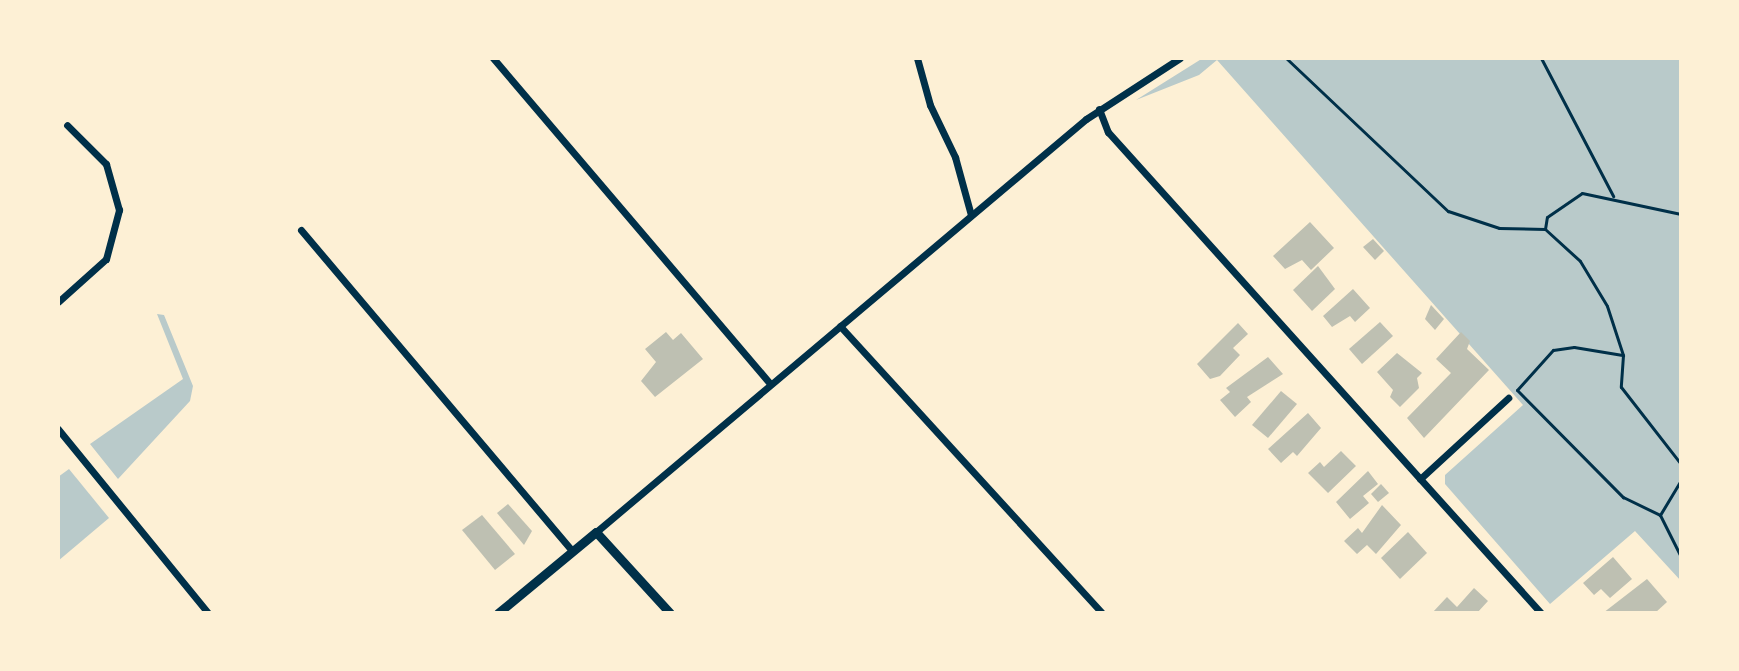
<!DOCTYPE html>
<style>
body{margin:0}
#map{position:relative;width:1739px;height:671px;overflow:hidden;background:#fdf0d5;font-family:"Playfair Display",serif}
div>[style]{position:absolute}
.green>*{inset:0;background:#b9caca}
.building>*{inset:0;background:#bec0b2}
.path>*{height:3px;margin:-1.5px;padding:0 1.5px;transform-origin:1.5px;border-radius:1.5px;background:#003049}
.minor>*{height:7px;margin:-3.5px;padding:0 3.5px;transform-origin:3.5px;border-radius:3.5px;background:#003049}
.secondary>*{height:9px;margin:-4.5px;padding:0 4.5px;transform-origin:4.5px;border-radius:4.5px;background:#003049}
span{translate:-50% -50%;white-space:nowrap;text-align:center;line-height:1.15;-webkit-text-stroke:8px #fdf0d5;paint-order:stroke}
.frame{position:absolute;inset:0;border:60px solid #fdf0d5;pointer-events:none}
</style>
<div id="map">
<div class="green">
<div style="clip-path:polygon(1203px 58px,1681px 58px,1681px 581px,1635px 531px,1550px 604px,1445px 484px,1445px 475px,1523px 405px,1217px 60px,1199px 75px,1136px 100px)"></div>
<div style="clip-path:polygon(157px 314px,164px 315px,193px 386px,190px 401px,118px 479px,90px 444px,183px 379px)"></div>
<div style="clip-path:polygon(69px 469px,109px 518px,58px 561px,58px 477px)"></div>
</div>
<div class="building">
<div style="clip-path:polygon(1310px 222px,1334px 248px,1311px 270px,1302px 260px,1285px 269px,1273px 256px)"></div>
<div style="clip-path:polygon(1373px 239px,1384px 251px,1375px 260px,1363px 247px)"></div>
<div style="clip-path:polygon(1318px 266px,1335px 289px,1312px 311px,1293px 290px)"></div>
<div style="clip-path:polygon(1353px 289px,1370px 308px,1355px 322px,1350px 316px,1332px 327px,1323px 316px)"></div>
<div style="clip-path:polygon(1431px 305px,1444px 319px,1435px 330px,1425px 319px)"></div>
<div style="clip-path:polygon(1380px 322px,1393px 336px,1362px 364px,1349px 349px)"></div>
<div style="clip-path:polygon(1238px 323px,1248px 334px,1233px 348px,1240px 355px,1220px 376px,1210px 379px,1197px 364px)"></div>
<div style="clip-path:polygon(666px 332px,673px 340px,681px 333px,703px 359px,655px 397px,641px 381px,656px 362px,645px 349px)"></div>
<div style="clip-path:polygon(1461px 332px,1470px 341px,1467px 349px,1489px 370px,1424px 438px,1407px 418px,1451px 373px,1436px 359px)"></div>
<div style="clip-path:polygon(1397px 353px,1422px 373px,1417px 378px,1419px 388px,1400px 407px,1390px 397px,1393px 390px,1377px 372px)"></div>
<div style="clip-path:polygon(1268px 357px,1283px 374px,1247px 397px,1251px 402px,1235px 417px,1220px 400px,1230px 392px,1226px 388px)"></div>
<div style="clip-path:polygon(1281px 391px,1297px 404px,1268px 438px,1252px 425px)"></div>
<div style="clip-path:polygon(1308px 413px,1321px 428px,1297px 456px,1293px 452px,1281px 463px,1268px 449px)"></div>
<div style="clip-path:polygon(1341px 451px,1356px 466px,1328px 493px,1308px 473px,1320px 462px,1324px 467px)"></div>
<div style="clip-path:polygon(1368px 471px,1378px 484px,1363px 496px,1369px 503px,1350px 519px,1336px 502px)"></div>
<div style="clip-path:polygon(1381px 484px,1389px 493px,1378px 502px,1371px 494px)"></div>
<div style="clip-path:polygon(508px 504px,532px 531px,524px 545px,497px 513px)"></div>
<div style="clip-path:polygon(1382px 505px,1401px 525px,1376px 554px,1367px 545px,1357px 554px,1344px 541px,1358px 528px,1362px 533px)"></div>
<div style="clip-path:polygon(482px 515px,515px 554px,495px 570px,462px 530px)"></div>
<div style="clip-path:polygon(1408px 532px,1427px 553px,1400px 579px,1381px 558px)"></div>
<div style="clip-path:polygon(1613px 557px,1632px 579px,1610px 598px,1601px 589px,1594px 595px,1583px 583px)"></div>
<div style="clip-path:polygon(1647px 579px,1667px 602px,1655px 613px,1603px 613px)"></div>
<div style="clip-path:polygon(1474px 588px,1488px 601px,1477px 613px,1432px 613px,1447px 597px,1457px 607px)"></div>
</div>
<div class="path">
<div style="left:1286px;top:58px;width:223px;rotate:43.4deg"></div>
<div style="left:1448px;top:211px;width:54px;rotate:18.4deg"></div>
<div style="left:1499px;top:228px;width:46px;rotate:1.2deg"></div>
<div style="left:1545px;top:229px;width:47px;rotate:42.4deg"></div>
<div style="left:1580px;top:261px;width:52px;rotate:59deg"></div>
<div style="left:1607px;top:306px;width:52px;rotate:71.9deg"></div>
<div style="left:1623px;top:355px;width:32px;rotate:94deg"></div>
<div style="left:1621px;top:387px;width:98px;rotate:52.1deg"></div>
<div style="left:1541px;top:58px;width:156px;rotate:62.4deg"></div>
<div style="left:1545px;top:229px;width:12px;rotate:-81deg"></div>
<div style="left:1547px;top:217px;width:42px;rotate:-34.4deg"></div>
<div style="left:1582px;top:193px;width:101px;rotate:12deg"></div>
<div style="left:1517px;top:390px;width:151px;rotate:45.3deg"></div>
<div style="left:1623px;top:497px;width:41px;rotate:25.9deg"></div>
<div style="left:1517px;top:390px;width:54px;rotate:-48deg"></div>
<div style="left:1553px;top:350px;width:21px;rotate:-8deg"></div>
<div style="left:1574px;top:347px;width:49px;rotate:9.5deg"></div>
<div style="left:1681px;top:480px;width:41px;rotate:121deg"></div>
<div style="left:1660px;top:515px;width:47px;rotate:63.4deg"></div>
</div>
<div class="minor">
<div style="left:493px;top:58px;width:428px;rotate:49.6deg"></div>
<div style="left:917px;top:58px;width:49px;rotate:74.5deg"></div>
<div style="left:930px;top:105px;width:58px;rotate:64.3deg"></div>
<div style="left:955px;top:157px;width:60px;rotate:74.6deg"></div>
<div style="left:1099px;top:109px;width:25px;rotate:69deg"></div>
<div style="left:1108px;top:132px;width:647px;rotate:48.01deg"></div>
<div style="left:301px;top:230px;width:420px;rotate:49.8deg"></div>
<div style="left:58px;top:302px;width:64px;rotate:-41.9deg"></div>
<div style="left:106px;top:259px;width:51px;rotate:-75.1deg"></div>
<div style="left:119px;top:210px;width:48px;rotate:-105.8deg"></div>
<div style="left:106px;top:164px;width:55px;rotate:-135deg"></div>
<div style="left:840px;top:326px;width:389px;rotate:47.6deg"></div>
<div style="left:58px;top:429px;width:237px;rotate:50.8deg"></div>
<div style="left:1420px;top:479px;width:120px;rotate:-42.6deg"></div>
<div style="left:596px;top:532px;width:641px;rotate:-40.13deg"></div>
<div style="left:1086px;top:119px;width:112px;rotate:-33deg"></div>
</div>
<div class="secondary">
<div style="left:498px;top:613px;width:127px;rotate:-39.6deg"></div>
<div style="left:596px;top:532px;width:110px;rotate:47.6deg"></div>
</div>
<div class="frame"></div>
</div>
